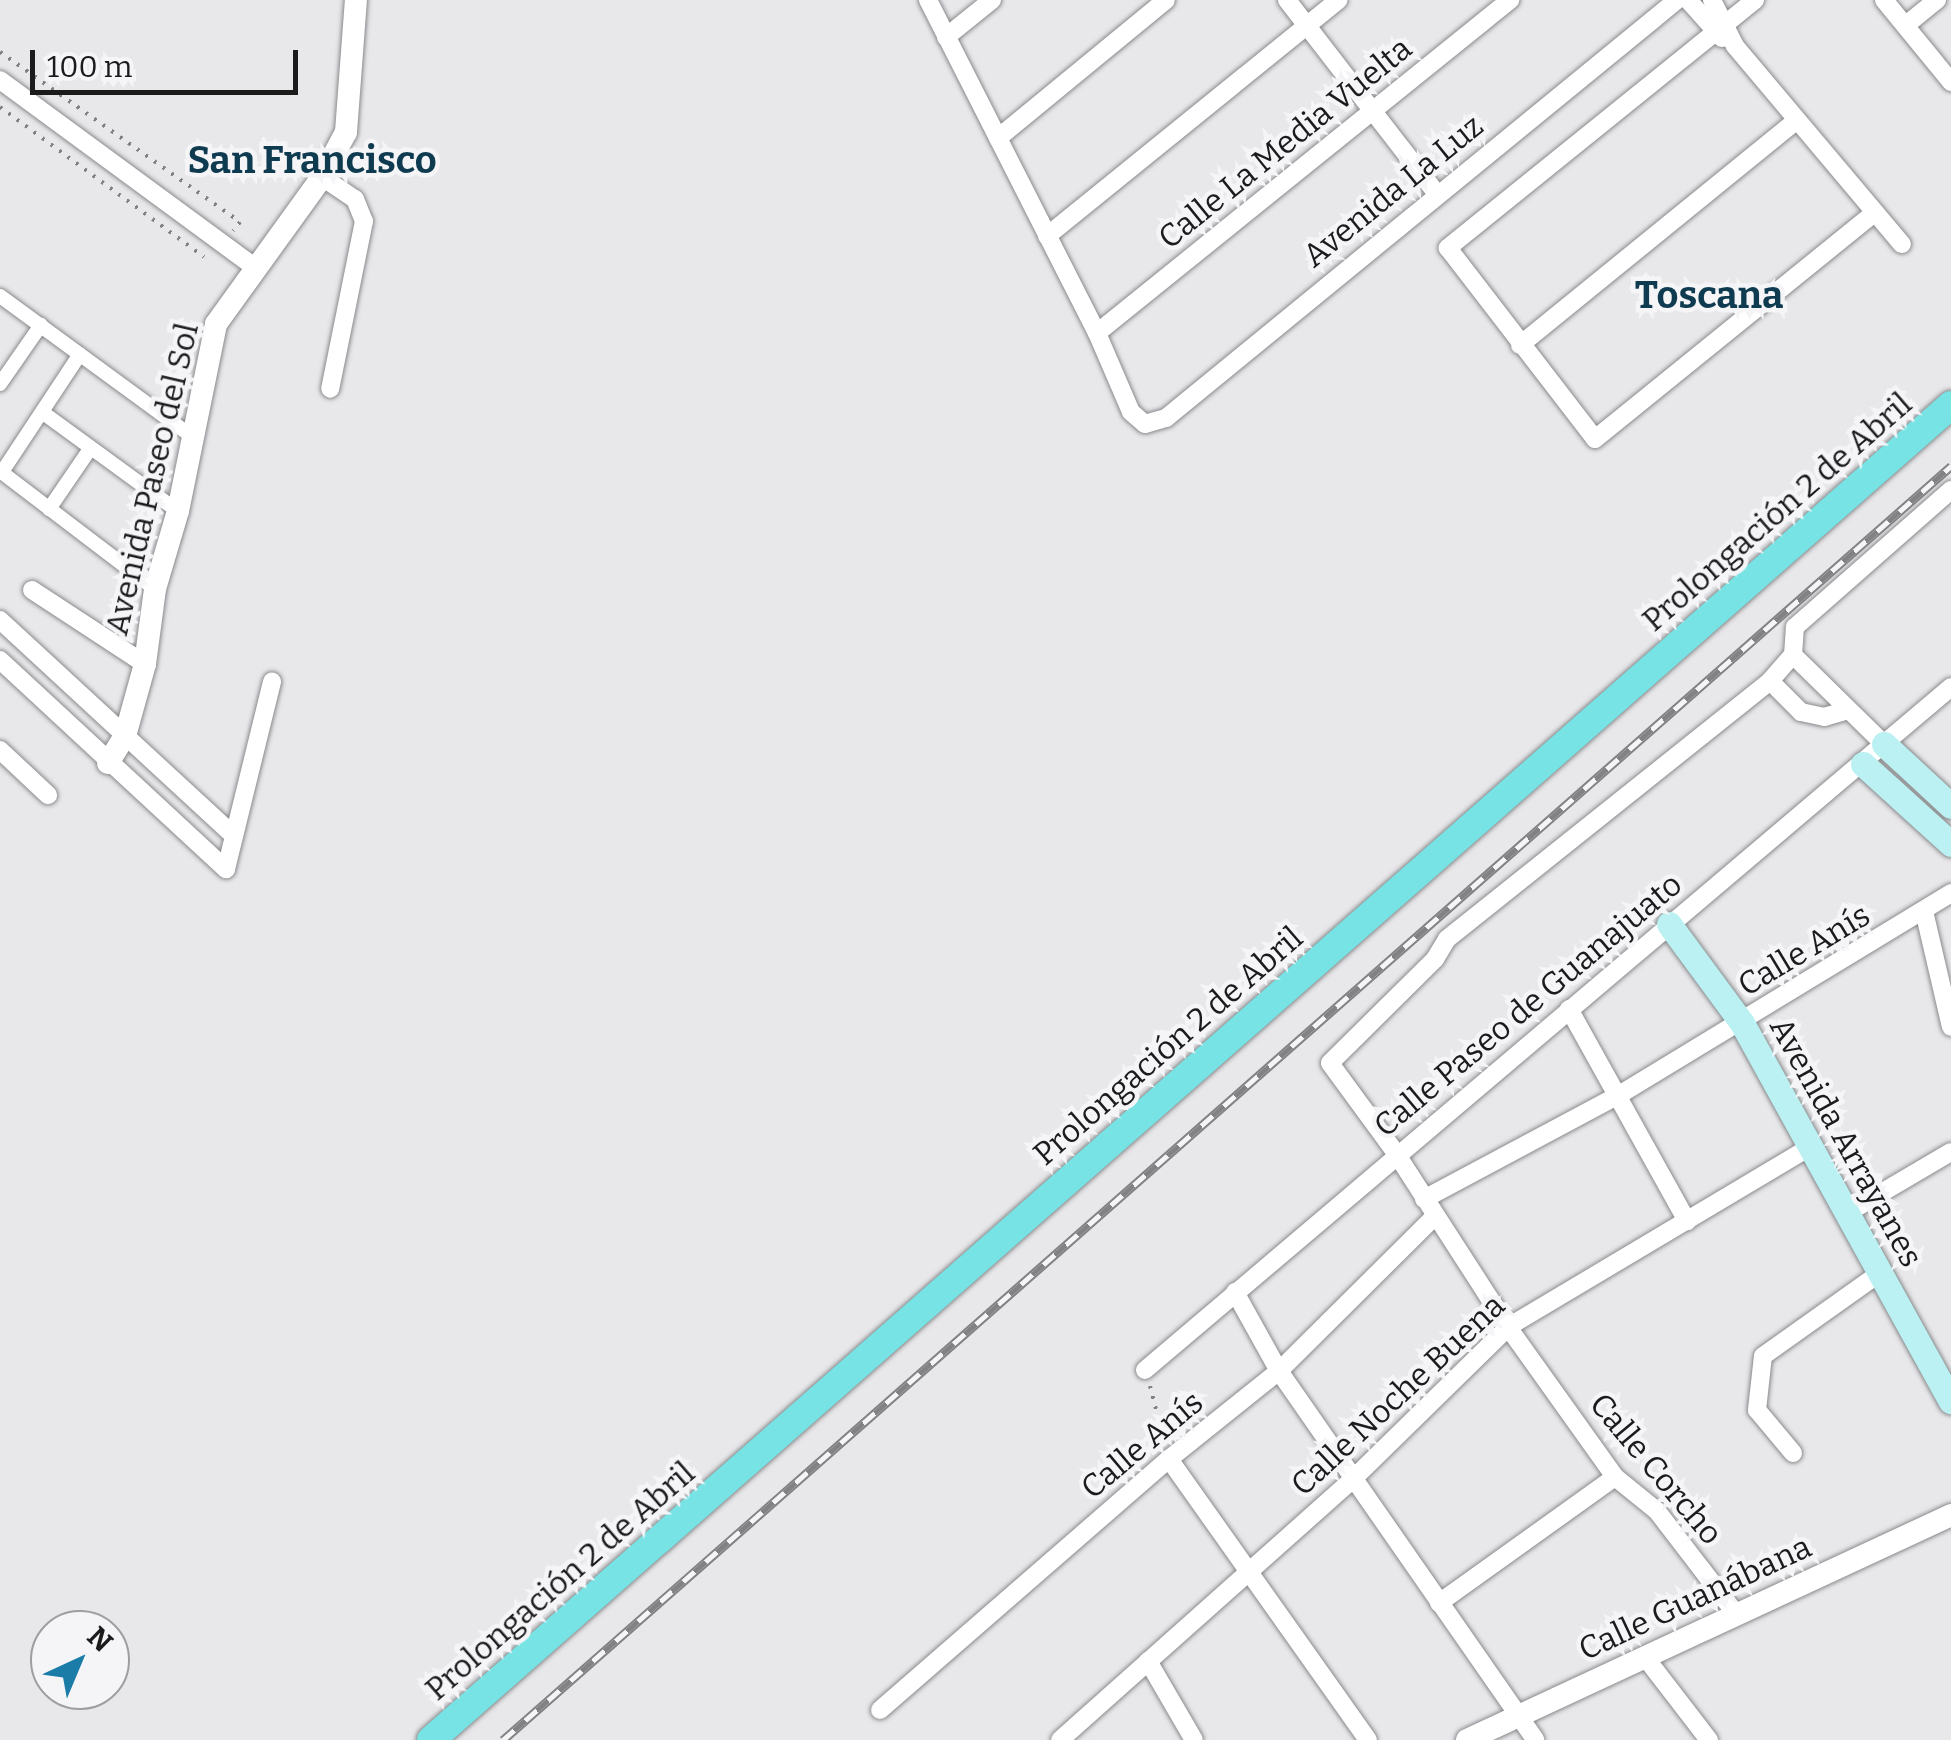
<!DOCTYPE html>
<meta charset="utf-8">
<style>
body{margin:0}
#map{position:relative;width:1951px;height:1740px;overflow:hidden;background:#e8e8eb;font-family:Bitter,serif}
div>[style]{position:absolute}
.path>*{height:4px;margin-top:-2px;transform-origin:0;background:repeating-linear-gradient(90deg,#818183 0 2.5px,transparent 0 10.5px)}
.roads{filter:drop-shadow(0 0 2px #898a8c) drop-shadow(0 0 2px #898a8c)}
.pedestrian>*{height:14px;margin:-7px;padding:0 7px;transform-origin:7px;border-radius:7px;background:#fff}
.minor>*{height:18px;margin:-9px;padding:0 9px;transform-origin:9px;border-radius:9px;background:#fff}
.tertiary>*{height:22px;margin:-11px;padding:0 11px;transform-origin:11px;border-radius:11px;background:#fff}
.secondary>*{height:25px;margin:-12.5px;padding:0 12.5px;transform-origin:12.5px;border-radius:12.5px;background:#bbf1f2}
.primary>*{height:28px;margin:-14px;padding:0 14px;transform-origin:14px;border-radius:14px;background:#77e3e4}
.rail>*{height:9px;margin-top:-4.5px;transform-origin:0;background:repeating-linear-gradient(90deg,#f5f5f8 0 15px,#828284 0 30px);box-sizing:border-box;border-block:2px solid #828284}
span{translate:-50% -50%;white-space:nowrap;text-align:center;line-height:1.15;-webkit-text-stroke:9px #f5f5f8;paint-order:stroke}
.street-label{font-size:32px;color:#1b1b1c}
.quarter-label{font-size:38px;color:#0f3b50;font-weight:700}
.north{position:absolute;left:30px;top:1610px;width:100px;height:100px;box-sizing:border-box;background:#f5f5f8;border:2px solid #9e9ea0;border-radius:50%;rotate:44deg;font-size:28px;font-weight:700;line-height:40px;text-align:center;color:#1b1b1c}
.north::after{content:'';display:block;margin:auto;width:35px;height:45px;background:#1c7ca8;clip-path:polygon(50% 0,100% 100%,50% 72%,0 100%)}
.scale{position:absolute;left:30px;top:50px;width:268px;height:45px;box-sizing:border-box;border:5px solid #1b1b1c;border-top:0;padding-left:12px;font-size:30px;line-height:35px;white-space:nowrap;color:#1b1b1c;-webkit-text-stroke:8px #f5f5f8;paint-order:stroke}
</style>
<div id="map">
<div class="path">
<div style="left:0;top:52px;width:294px;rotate:35.3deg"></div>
<div style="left:240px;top:222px;width:11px;rotate:128deg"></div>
<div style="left:0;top:107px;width:253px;rotate:36.3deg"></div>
<div style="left:1150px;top:1386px;width:56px;rotate:75.5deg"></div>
</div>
<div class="roads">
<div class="pedestrian">
<div style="left:0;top:296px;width:239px;rotate:36.2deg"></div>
<div style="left:0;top:384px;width:72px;rotate:-55.2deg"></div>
<div style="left:42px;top:412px;width:168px;rotate:36.1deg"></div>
<div style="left:0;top:471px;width:195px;rotate:37.3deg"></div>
<div style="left:2px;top:472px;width:141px;rotate:-56.5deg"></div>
<div style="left:49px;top:509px;width:73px;rotate:-55.7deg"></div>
</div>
<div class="minor">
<div style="left:928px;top:0;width:373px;rotate:63.1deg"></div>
<div style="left:1097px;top:333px;width:86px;rotate:66.7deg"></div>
<div style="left:1131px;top:412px;width:18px;rotate:41deg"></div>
<div style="left:1145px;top:424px;width:22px;rotate:-16deg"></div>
<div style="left:1166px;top:418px;width:660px;rotate:-39.28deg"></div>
<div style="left:1287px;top:0;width:245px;rotate:52.3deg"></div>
<div style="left:1688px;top:0;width:51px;rotate:48.2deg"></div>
<div style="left:1712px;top:0;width:51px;rotate:63.4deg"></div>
<div style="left:1735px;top:46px;width:259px;rotate:49.9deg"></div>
<div style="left:1755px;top:0;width:395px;rotate:141.1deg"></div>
<div style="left:1448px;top:248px;width:241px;rotate:52.4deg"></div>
<div style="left:1595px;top:439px;width:360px;rotate:-39deg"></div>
<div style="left:1884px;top:0;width:106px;rotate:50.7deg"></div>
<div style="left:1906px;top:25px;width:40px;rotate:-39deg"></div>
<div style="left:946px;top:37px;width:59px;rotate:-38.8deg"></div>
<div style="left:0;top:80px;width:316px;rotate:36.3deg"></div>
<div style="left:998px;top:138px;width:217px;rotate:-39.4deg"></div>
<div style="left:322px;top:177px;width:40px;rotate:34deg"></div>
<div style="left:355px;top:199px;width:24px;rotate:68deg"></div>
<div style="left:364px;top:221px;width:171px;rotate:101.4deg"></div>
<div style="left:1047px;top:236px;width:375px;rotate:-39deg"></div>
<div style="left:1097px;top:333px;width:531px;rotate:-38.88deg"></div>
<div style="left:1520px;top:345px;width:355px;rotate:-39.1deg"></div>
<div style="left:32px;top:590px;width:135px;rotate:33.2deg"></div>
<div style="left:0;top:620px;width:317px;rotate:42.7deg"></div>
<div style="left:1793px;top:655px;width:127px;rotate:44.4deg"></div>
<div style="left:0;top:660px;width:308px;rotate:42.8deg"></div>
<div style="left:1770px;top:681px;width:44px;rotate:45deg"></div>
<div style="left:1801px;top:712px;width:24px;rotate:12deg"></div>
<div style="left:1824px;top:717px;width:25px;rotate:-16deg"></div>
<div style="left:0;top:750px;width:66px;rotate:43.2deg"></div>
<div style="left:226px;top:869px;width:193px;rotate:-76.2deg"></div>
<div style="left:1924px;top:911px;width:119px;rotate:76.9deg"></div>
<div style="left:1569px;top:1009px;width:243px;rotate:60.9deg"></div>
<div style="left:1424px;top:1199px;width:221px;rotate:-28.1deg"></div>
<div style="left:1619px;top:1095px;width:389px;rotate:-31.3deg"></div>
<div style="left:1849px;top:1212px;width:118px;rotate:-30.5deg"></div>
<div style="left:1235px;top:1292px;width:90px;rotate:60.9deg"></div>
<div style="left:1279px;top:1371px;width:449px;rotate:55.2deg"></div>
<div style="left:1145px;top:1370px;width:1056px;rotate:-40.28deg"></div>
<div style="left:1793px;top:1453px;width:56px;rotate:-129.9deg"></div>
<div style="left:1757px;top:1410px;width:54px;rotate:-83.7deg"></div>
<div style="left:1763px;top:1356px;width:145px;rotate:-35.4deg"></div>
<div style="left:1169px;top:1459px;width:344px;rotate:54.7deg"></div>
<div style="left:1439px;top:1603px;width:216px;rotate:-35.6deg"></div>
<div style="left:1736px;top:1614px;width:130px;rotate:-127.5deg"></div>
<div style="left:1657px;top:1511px;width:54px;rotate:-141deg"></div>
<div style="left:1615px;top:1477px;width:184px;rotate:-125.5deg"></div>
<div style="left:1508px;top:1327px;width:203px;rotate:-122.8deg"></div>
<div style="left:1398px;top:1156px;width:115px;rotate:-126.2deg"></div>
<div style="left:1330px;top:1063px;width:148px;rotate:-44.7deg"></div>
<div style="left:1435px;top:959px;width:23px;rotate:-59deg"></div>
<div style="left:1447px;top:939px;width:413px;rotate:-38.6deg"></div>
<div style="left:1770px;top:681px;width:35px;rotate:-49deg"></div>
<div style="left:1793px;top:655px;width:28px;rotate:-86deg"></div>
<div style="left:1795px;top:627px;width:208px;rotate:-41.3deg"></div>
<div style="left:1645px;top:1657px;width:105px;rotate:52.4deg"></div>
<div style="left:1148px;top:1661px;width:91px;rotate:59.8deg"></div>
<div style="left:880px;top:1710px;width:383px;rotate:-41deg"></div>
<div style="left:1169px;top:1459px;width:141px;rotate:-38.7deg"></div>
<div style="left:1279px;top:1371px;width:220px;rotate:-44.8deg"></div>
<div style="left:1060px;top:1740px;width:391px;rotate:-41.7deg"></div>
<div style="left:1352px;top:1480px;width:219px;rotate:-44.4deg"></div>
<div style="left:1508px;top:1327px;width:355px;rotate:-30.8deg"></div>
</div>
<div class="tertiary">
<div style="left:108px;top:763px;width:32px;rotate:-58deg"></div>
<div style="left:125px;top:736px;width:75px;rotate:-74.5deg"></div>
<div style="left:145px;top:664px;width:76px;rotate:-82.4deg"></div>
<div style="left:155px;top:589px;width:81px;rotate:-73.6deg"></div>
<div style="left:178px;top:511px;width:191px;rotate:-78.5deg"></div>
<div style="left:216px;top:324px;width:181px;rotate:-54.2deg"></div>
<div style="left:322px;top:177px;width:51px;rotate:-61.9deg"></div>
<div style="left:346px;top:132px;width:132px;rotate:-85.7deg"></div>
<div style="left:1467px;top:1740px;width:534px;rotate:-24.93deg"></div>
</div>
<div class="secondary">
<div style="left:1884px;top:744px;width:91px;rotate:42.8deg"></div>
<div style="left:1863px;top:764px;width:119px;rotate:42.3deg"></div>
<div style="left:1669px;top:924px;width:123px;rotate:53.6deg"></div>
<div style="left:1742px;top:1023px;width:432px;rotate:61.1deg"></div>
</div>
<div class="primary">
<div style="left:431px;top:1740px;width:2023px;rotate:-41.29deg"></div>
</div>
</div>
<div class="rail">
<div style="left:503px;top:1740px;width:1929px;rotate:-41.34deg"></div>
</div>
<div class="street-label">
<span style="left:1285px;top:143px;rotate:-39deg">Calle La Media Vuelta</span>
<span style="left:1393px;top:191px;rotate:-39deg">Avenida La Luz</span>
<span style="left:152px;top:479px;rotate:-77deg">Avenida Paseo del Sol</span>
<span style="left:1777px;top:512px;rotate:-41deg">Prolongación 2 de Abril</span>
<span style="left:1804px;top:950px;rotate:-31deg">Calle Anís</span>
<span style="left:1528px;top:1005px;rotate:-40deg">Calle Paseo de Guanajuato</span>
<span style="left:1168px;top:1046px;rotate:-41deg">Prolongación 2 de Abril</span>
<span style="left:1846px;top:1142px;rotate:61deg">Avenida Arrayanes</span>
<span style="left:1398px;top:1395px;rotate:-43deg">Calle Noche Buena</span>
<span style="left:1142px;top:1445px;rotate:-40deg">Calle Anís</span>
<span style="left:1656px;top:1469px;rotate:50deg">Calle Corcho</span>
<span style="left:560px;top:1581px;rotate:-41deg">Prolongación 2 de Abril</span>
<span style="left:1695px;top:1598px;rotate:-25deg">Calle Guanábana</span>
</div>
<div class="quarter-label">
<span style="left:312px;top:161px">San Francisco</span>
<span style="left:1709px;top:296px">Toscana</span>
</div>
<div class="north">N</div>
<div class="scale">100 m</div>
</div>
